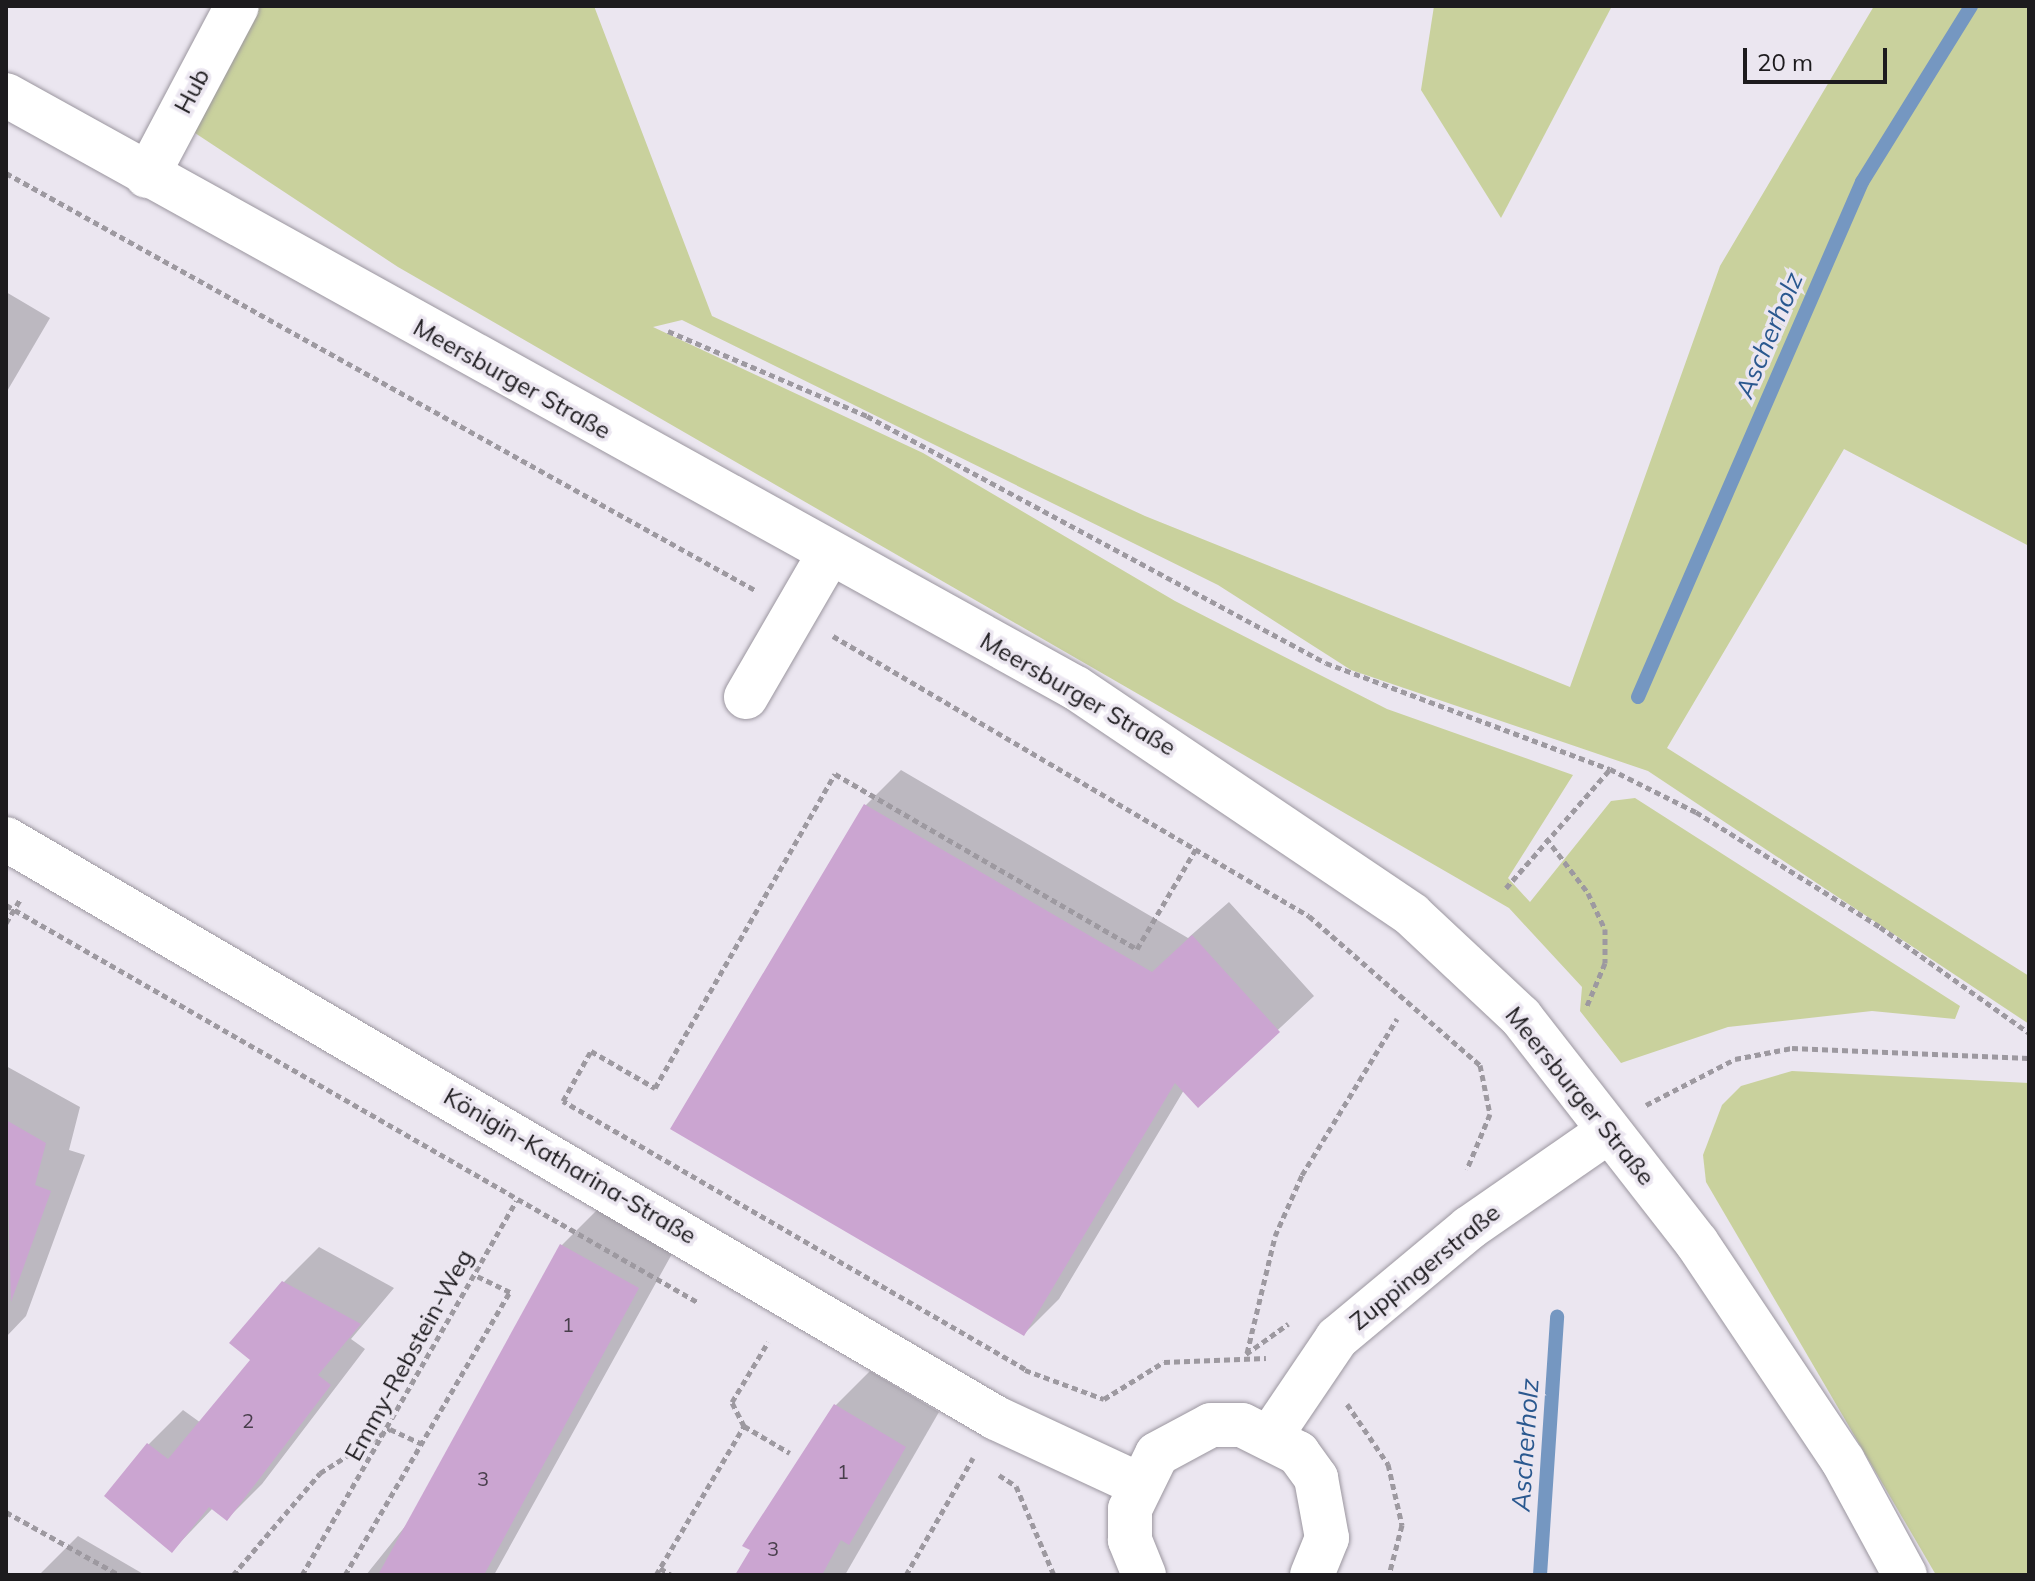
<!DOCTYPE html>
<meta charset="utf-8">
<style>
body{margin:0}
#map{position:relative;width:2035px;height:1581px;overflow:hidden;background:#ebe6f0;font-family:Mulish,sans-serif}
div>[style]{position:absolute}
.green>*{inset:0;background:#c9d19d}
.shadow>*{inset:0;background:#0003}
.stream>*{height:14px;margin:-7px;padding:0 7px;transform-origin:7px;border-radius:7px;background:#7597c1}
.building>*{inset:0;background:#cba5d1}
.path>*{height:5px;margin-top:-2.5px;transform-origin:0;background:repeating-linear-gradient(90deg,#9d99a0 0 6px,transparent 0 10px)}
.roads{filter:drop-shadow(0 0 2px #9b969f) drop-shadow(0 0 2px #9b969f)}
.minor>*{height:44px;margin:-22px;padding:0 22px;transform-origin:22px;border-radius:22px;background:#fff}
span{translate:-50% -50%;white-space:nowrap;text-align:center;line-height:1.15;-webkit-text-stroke:7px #ebe6f0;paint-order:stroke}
.number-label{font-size:20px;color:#483e4b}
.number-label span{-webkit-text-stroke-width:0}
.street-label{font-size:24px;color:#1d1b1e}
.water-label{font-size:26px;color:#2a588f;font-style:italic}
.frame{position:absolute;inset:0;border:8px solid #1d1b1e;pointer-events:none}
.scale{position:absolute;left:1743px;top:48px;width:144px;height:36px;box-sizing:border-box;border:4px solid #1d1b1e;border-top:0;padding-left:10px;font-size:24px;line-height:28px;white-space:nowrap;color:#1d1b1e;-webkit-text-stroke:6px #ebe6f0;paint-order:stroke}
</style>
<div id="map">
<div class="green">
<div style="clip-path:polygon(228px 6px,594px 6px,712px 316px,1145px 516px,1570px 687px,1720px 266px,1874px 6px,2029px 6px,2029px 546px,1844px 449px,1667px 748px,2029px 976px,2029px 1024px,1648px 771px,1351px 670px,1218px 585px,682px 320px,653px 327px,923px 453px,1175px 601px,1387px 709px,1573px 775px,1508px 878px,1530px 902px,1611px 801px,1635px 798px,1960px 1006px,1955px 1019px,1872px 1011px,1728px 1027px,1621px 1063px,1580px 1011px,1582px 987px,1509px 908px,398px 267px,195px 133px)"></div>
<div style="clip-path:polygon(1434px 6px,1612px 6px,1501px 218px,1421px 90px)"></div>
<div style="clip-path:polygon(1792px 1071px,2029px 1083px,2029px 1575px,1936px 1575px,1706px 1182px,1703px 1155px,1722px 1105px,1741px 1086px)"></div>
</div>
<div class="shadow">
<div style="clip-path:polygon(6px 292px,50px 318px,6px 393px)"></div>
<div style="clip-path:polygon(901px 770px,1188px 938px,1229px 902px,1314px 996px,1198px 1105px,1184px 1090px,1059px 1299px,1024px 1334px,673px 1128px,866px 805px)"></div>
<div style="clip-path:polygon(6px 1066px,80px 1107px,69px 1150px,85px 1155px,26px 1316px,6px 1337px)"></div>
<div style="clip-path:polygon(597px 1210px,673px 1252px,494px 1575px,366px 1575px,411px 1519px,562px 1245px)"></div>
<div style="clip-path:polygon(319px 1247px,394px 1288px,351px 1339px,365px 1349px,262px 1484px,227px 1519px,213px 1508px,172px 1551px,148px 1445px,183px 1410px,201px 1423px,253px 1360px,284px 1282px)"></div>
<div style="clip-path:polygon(870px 1371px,939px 1412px,845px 1575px,737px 1575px,835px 1406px)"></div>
<div style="clip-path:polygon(78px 1536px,145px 1575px,39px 1575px)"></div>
</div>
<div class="stream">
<div style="left:1638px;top:697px;width:562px;rotate:-66.49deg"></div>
<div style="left:1862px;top:182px;width:207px;rotate:-58.2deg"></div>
<div style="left:1540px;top:1575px;width:259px;rotate:-86.2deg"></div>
</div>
<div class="building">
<div style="clip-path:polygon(864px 804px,1152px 972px,1192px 935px,1280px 1032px,1198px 1108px,1175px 1083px,1024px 1336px,670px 1129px)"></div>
<div style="clip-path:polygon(6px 1120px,46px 1143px,35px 1185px,51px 1191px,11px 1302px)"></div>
<div style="clip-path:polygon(560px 1244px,639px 1288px,484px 1575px,378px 1575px)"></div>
<div style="clip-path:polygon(282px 1281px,361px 1324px,318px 1375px,331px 1385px,227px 1521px,209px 1507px,172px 1553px,104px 1496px,147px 1443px,168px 1459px,250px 1360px,229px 1343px)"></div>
<div style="clip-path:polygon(834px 1404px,906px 1447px,849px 1545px,841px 1540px,822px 1575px,735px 1575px,750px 1550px,742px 1546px)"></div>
</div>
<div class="path">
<div style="left:6px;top:173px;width:857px;rotate:29.11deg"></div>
<div style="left:668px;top:331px;width:216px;rotate:23.1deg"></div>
<div style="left:867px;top:416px;width:521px;rotate:28.29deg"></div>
<div style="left:1326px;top:663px;width:303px;rotate:20.5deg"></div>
<div style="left:833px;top:636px;width:552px;rotate:30.47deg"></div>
<div style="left:1309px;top:916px;width:227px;rotate:41.1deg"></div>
<div style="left:1480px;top:1065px;width:50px;rotate:78.5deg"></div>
<div style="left:1490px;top:1114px;width:60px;rotate:112.7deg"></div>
<div style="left:1546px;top:838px;width:69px;rotate:52.6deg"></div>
<div style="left:1588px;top:893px;width:40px;rotate:65deg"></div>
<div style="left:1605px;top:929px;width:34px;rotate:90deg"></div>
<div style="left:1605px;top:963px;width:49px;rotate:112.9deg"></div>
<div style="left:1506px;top:888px;width:158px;rotate:-48.8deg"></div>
<div style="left:1610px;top:769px;width:96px;rotate:26.6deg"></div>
<div style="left:1696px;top:812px;width:217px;rotate:32deg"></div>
<div style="left:1880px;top:927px;width:183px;rotate:35.4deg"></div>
<div style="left:6px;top:905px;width:799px;rotate:29.87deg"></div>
<div style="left:6px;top:923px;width:27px;rotate:-59deg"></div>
<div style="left:1646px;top:1105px;width:100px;rotate:-27.3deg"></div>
<div style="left:1735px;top:1059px;width:58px;rotate:-10.9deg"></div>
<div style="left:1792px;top:1048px;width:237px;rotate:2.4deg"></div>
<div style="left:1247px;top:1353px;width:120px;rotate:-76.5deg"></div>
<div style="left:1275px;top:1236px;width:67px;rotate:-66.1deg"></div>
<div style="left:1302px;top:1175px;width:183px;rotate:-58.7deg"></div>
<div style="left:1246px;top:1354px;width:52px;rotate:-35.5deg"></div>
<div style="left:1025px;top:1369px;width:534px;rotate:-149.88deg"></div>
<div style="left:563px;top:1101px;width:57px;rotate:-60.8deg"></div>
<div style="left:591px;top:1051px;width:74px;rotate:30deg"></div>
<div style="left:655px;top:1088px;width:362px;rotate:-60.2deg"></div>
<div style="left:835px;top:774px;width:349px;rotate:30.1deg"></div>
<div style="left:1137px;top:949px;width:118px;rotate:-59.5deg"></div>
<div style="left:1025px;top:1370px;width:84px;rotate:20.2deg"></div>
<div style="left:1104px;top:1399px;width:70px;rotate:-31.7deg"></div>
<div style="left:1164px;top:1362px;width:102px;rotate:-2.2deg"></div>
<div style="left:1347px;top:1404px;width:73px;rotate:55.7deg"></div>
<div style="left:1388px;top:1464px;width:63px;rotate:77.1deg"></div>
<div style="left:1402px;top:1525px;width:52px;rotate:104.6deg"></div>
<div style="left:744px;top:1426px;width:53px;rotate:30.4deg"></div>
<div style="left:999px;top:1475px;width:20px;rotate:33deg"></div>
<div style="left:1016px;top:1486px;width:97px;rotate:66.9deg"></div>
<div style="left:6px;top:1512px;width:129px;rotate:29.1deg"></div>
<div style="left:660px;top:1568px;width:13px;rotate:32deg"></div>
<div style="left:233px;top:1575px;width:134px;rotate:-49.5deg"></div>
<div style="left:320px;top:1473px;width:83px;rotate:-32.2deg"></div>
<div style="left:390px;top:1429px;width:35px;rotate:25deg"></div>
<div style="left:302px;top:1575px;width:431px;rotate:-60.2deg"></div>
<div style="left:345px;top:1575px;width:328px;rotate:-59.8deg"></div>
<div style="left:510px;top:1292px;width:39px;rotate:-154deg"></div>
<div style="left:656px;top:1575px;width:173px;rotate:-59.4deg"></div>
<div style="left:744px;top:1426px;width:27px;rotate:-117deg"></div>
<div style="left:732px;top:1402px;width:70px;rotate:-59deg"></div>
<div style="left:906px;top:1575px;width:135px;rotate:-60.2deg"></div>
</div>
<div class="roads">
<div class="minor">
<div style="left:6px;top:95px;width:1223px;rotate:29deg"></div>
<div style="left:1076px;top:688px;width:405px;rotate:34deg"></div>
<div style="left:1412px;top:915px;width:149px;rotate:43.1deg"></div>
<div style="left:1521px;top:1017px;width:286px;rotate:52.1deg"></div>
<div style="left:1697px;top:1243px;width:262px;rotate:56.2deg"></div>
<div style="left:1843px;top:1461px;width:130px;rotate:61.5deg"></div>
<div style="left:147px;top:176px;width:192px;rotate:-62.1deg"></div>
<div style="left:746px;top:697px;width:165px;rotate:-59.9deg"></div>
<div style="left:6px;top:839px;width:1147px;rotate:30.32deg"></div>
<div style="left:996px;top:1418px;width:157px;rotate:24.9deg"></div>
<div style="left:1272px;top:1434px;width:116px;rotate:-55.9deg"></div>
<div style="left:1337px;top:1338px;width:172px;rotate:-39.8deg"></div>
<div style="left:1469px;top:1228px;width:170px;rotate:-34.7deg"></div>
<div style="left:1144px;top:1575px;width:38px;rotate:-112deg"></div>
<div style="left:1130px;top:1540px;width:31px;rotate:-90deg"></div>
<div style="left:1130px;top:1509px;width:61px;rotate:-63.9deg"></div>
<div style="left:1157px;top:1454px;width:61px;rotate:-28.2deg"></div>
<div style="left:1211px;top:1425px;width:31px"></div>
<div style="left:1242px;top:1425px;width:63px;rotate:26.6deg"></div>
<div style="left:1298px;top:1453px;width:31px;rotate:54deg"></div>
<div style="left:1316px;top:1478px;width:61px;rotate:79.6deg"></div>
<div style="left:1327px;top:1538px;width:40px;rotate:112deg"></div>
</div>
</div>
<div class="number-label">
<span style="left:568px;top:1324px">1</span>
<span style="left:248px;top:1420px">2</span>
<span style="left:843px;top:1471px">1</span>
<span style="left:483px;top:1478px">3</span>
<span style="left:773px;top:1548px">3</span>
</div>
<div class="street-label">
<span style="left:192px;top:91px;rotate:-62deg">Hub</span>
<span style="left:512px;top:379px;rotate:29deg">Meersburger Straße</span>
<span style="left:1078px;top:694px;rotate:30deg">Meersburger Straße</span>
<span style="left:1580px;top:1096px;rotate:51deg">Meersburger Straße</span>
<span style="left:570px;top:1166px;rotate:30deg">Königin-Katharina-Straße</span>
<span style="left:1425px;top:1267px;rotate:-39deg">Zuppingerstraße</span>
<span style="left:409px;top:1355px;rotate:-61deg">Emmy-Rebstein-Weg</span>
</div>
<div class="water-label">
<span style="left:1769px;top:335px;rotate:-67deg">Ascherholz</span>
<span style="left:1525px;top:1445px;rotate:-86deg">Ascherholz</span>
</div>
<div class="frame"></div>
<div class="scale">20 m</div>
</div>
